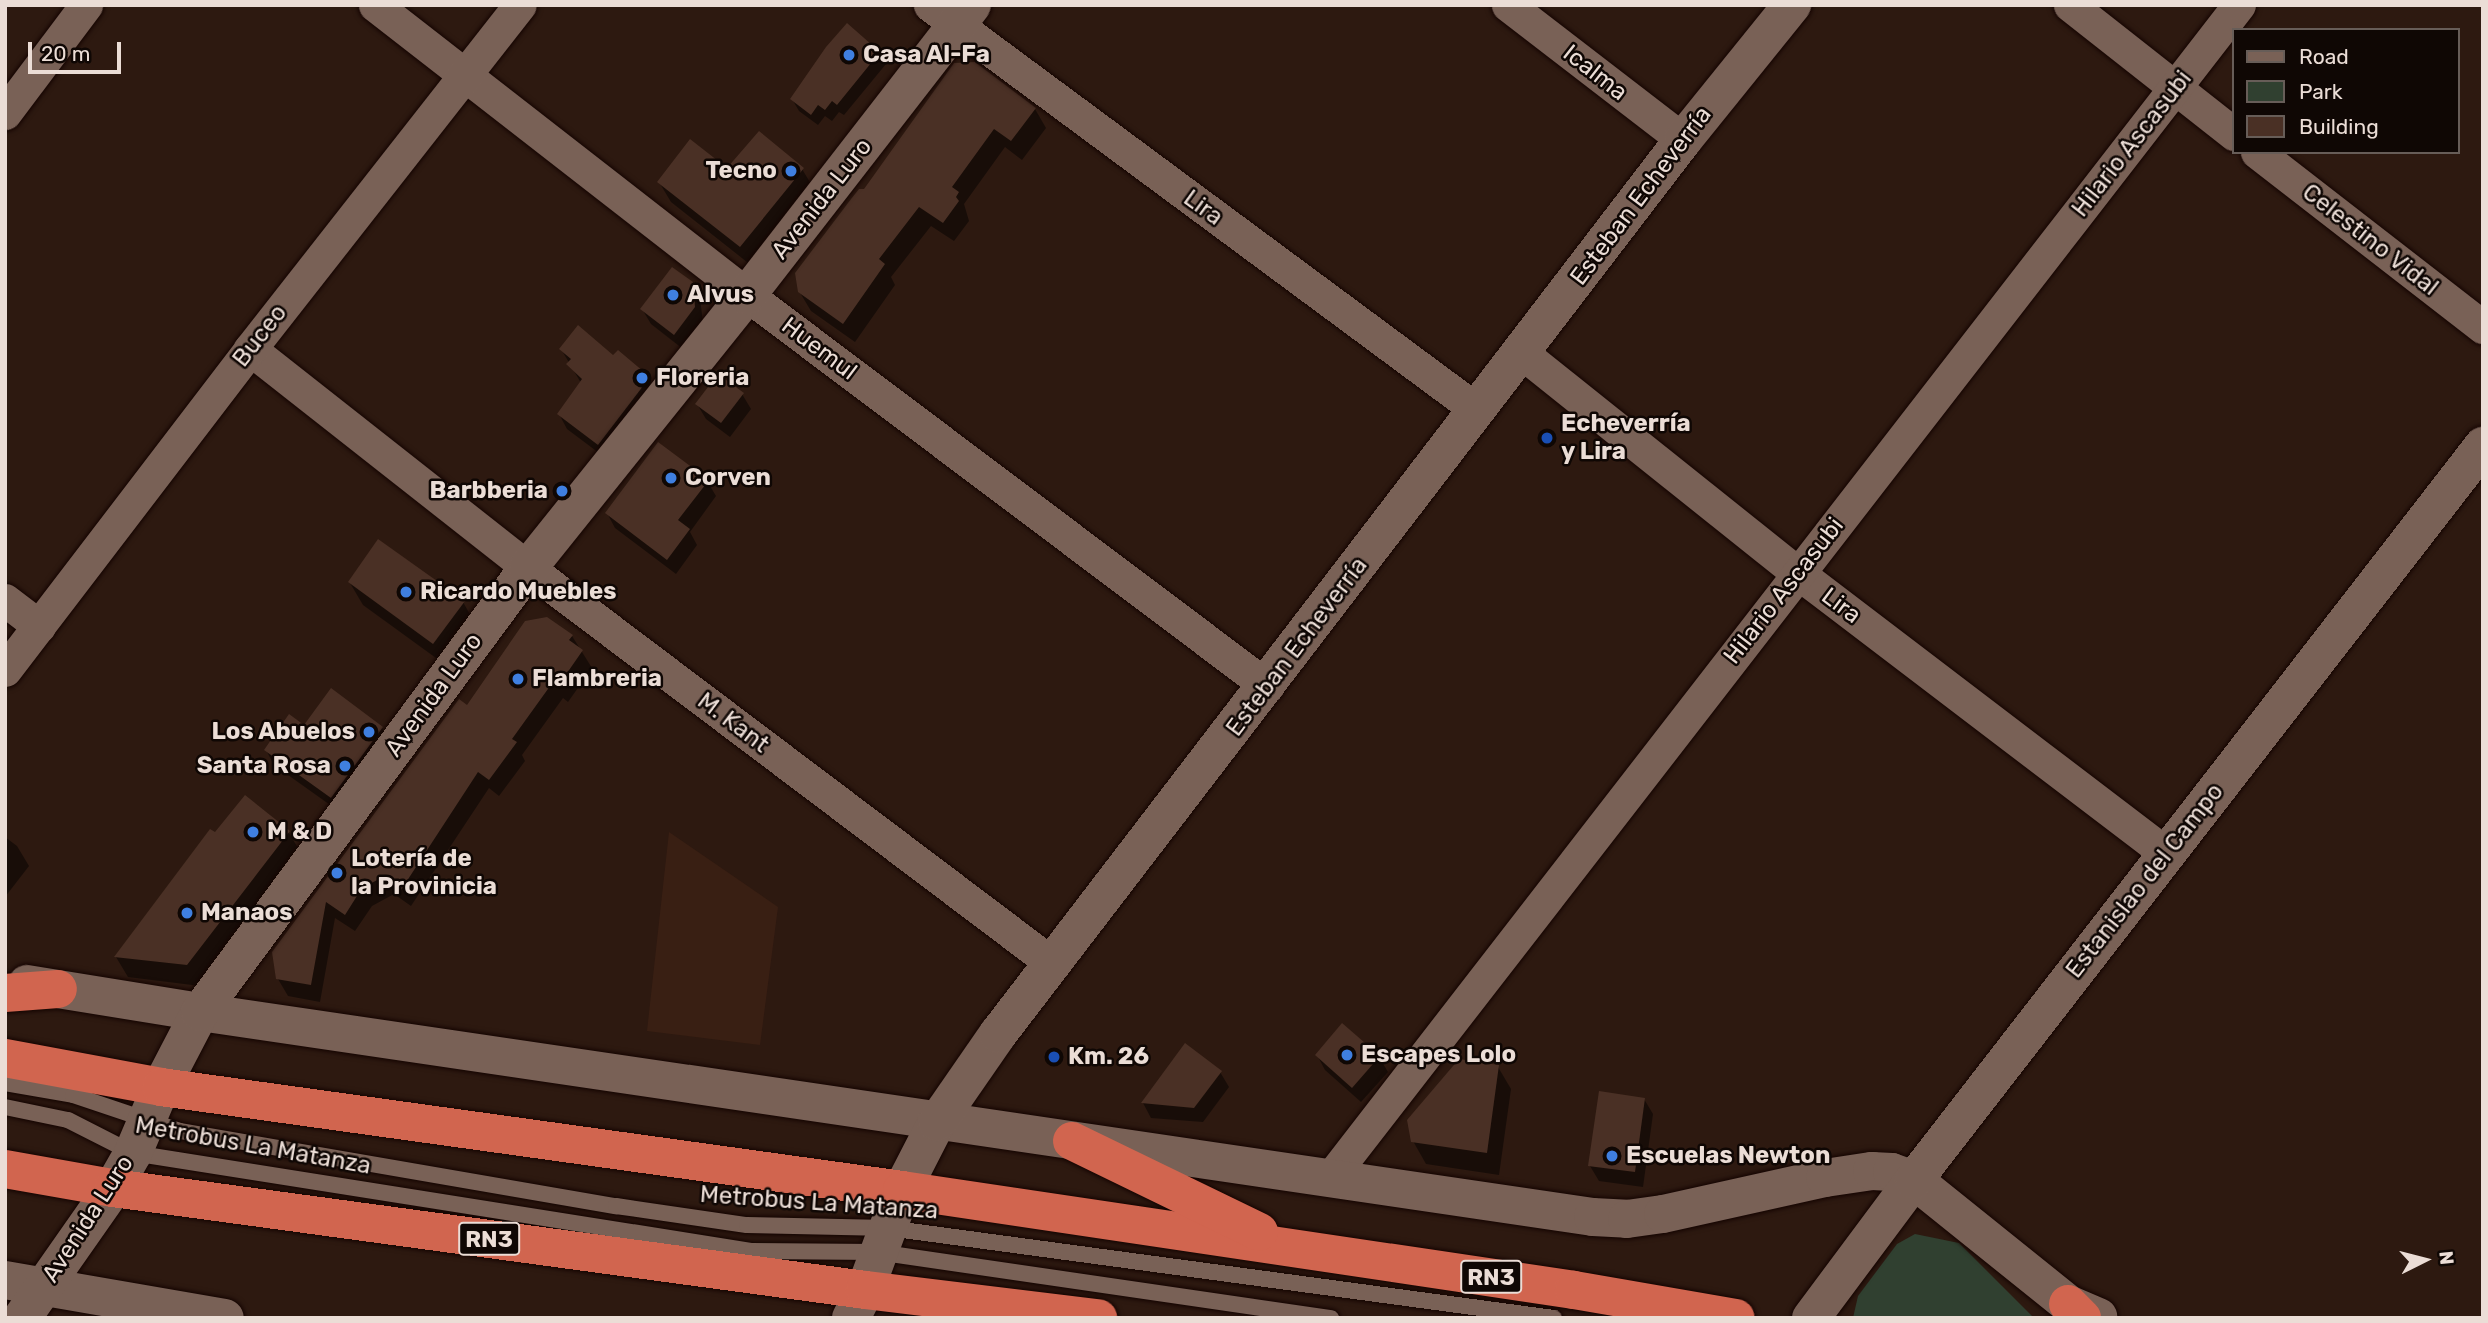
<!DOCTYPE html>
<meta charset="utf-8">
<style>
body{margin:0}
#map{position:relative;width:2488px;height:1323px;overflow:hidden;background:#2d1910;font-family:Rubik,sans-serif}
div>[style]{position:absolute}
.built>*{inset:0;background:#391f13}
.green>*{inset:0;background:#304030}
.shadow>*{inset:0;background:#0007}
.building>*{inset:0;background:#4a3025}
.roads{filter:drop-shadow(0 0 2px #140401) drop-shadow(0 0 2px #140401)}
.lane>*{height:16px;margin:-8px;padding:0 8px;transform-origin:8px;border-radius:8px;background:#796156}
.street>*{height:33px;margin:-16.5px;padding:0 16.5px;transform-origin:16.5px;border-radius:16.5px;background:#796156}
.secondary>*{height:38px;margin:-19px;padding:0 19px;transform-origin:19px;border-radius:19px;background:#796156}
.highway>*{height:38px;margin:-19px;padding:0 19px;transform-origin:19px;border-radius:19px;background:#d1654f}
.dots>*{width:19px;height:19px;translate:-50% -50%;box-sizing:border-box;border:4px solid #0f0704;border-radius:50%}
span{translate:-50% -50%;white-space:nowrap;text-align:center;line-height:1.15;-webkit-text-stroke:5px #0f0704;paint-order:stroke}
.shield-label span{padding:2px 5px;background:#0f0704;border:2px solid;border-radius:5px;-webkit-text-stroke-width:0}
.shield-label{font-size:23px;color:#ebddd6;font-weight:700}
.poi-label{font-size:24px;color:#ebddd6;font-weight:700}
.left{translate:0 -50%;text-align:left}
.right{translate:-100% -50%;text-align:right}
.street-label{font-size:24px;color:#ebddd6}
.frame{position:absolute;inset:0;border:7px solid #ebddd6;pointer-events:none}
.legend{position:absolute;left:2232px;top:28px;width:228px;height:126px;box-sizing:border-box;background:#0f0704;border:2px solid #675d58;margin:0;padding:9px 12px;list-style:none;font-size:21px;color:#ebddd6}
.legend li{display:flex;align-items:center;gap:14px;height:35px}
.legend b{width:35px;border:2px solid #675d58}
.north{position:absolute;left:2390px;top:1225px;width:70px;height:70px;-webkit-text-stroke:5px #0f0704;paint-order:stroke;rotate:84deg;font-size:19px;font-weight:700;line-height:28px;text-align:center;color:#ebddd6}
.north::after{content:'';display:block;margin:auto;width:24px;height:32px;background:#ebddd6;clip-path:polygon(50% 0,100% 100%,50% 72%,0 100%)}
.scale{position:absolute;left:28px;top:42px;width:93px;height:32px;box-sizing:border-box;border:4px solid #ebddd6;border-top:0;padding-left:9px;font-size:21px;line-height:24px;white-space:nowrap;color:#ebddd6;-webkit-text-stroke:5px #0f0704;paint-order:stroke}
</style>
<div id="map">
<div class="built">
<div style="clip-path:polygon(669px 832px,778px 907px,760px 1045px,647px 1031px)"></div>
</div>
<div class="green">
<div style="clip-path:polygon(1915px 1234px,1959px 1243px,2034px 1318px,1853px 1318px,1858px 1296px,1897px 1244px)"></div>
</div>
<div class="shadow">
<div style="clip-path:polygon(879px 53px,886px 64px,844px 115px,839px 112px,832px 121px,825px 116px,818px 125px,799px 111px,792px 99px)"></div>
<div style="clip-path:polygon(1035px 109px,1046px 128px,1022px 160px,1005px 147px,964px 204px,969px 221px,954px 241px,931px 226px,891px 277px,895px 285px,855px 342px,811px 311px,799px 291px,865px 191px)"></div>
<div style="clip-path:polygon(802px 169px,814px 189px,752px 266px,671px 202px,659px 182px,727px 171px)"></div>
<div style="clip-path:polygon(691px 284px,700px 299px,703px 322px,683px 349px,651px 324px,642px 309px)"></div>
<div style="clip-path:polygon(561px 349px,614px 357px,648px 378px,657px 393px,607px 459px,567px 429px,559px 414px,581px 383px)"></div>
<div style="clip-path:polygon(742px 394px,751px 409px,730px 437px,706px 419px,697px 404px)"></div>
<div style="clip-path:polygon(707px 481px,716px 496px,690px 532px,697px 545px,676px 574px,615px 528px,607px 513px)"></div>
<div style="clip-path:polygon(350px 583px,463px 602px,476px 625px,447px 666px,363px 605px)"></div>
<div style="clip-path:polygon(572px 636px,592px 668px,568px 702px,563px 698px,522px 755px,525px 761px,499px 796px,489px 788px,411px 906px,394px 894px,372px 906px,355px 931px,335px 918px,320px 1002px,288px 996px,278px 979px,274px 952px,467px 707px)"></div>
<div style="clip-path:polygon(305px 728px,382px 728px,391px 743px,340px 812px,274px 765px,266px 750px)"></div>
<div style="clip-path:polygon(245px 798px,289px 833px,301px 853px,200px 986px,128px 977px,116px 957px)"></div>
<div style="clip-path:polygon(5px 837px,17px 846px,29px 866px,5px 897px)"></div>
<div style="clip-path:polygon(1342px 1025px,1379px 1057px,1388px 1072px,1361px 1102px,1325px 1070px,1317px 1055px)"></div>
<div style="clip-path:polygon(1498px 1067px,1511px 1089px,1499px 1175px,1426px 1164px,1413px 1141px)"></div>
<div style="clip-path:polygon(1220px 1072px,1229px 1087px,1203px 1122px,1151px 1118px,1143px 1103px)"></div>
<div style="clip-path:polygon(1644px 1099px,1653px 1114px,1643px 1187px,1599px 1181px,1590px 1166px)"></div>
</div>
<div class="building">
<div style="clip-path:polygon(847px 23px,880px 52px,837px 105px,832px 101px,825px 110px,818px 105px,811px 115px,790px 99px,826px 47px)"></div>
<div style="clip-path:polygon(975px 62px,1036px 108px,1011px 141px,994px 129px,952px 187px,959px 192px,956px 197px,959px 201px,943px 223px,919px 207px,879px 259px,885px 264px,843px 324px,798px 292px,795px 273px,851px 199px,859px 189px,864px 189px,954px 63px)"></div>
<div style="clip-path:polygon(759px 131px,804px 168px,740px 247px,657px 182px,690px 139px,727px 168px)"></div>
<div style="clip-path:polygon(672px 267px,693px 282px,695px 307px,674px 335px,640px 309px)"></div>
<div style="clip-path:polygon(578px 325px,613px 355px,618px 350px,650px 377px,598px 445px,557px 414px,582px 379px,566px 364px,571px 359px,559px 349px)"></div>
<div style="clip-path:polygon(718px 374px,744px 393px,721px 423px,695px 404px)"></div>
<div style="clip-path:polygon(658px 442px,709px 480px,678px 520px,690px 529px,667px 560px,605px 513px)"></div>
<div style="clip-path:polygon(378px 539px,465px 601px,433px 644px,348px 582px)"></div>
<div style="clip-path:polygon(547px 617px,573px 635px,569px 640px,583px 650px,558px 686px,553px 682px,512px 739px,517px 742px,489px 780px,478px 772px,401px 890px,383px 877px,362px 888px,345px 915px,326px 902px,311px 985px,276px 979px,272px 952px,459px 699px,467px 705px,525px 621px)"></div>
<div style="clip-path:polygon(331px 688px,383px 727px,331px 798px,264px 750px,289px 714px,304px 725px)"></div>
<div style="clip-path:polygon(245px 795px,290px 831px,187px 965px,114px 957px,210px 829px,215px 832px)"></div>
<div style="clip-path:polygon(1342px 1023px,1380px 1056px,1352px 1088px,1315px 1055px)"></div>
<div style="clip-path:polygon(1185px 1043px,1222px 1071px,1194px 1108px,1141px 1103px)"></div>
<div style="clip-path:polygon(1459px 1059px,1499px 1065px,1487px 1153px,1411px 1142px,1407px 1120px)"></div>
<div style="clip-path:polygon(1599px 1091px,1645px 1098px,1635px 1172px,1588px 1166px)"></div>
</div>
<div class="roads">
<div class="lane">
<div style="left:5px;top:1083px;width:69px;rotate:10deg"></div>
<div style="left:73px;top:1095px;width:113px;rotate:18.6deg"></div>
<div style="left:180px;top:1131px;width:442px;rotate:9.8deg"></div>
<div style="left:616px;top:1206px;width:132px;rotate:8.3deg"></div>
<div style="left:747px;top:1225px;width:141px;rotate:1.2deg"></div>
<div style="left:888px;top:1228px;width:672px;rotate:7.7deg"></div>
<div style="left:5px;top:1107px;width:64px;rotate:11.7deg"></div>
<div style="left:68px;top:1120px;width:73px;rotate:26.9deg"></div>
<div style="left:133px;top:1153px;width:627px;rotate:9deg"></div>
<div style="left:752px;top:1251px;width:125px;rotate:0.5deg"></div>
<div style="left:877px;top:1252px;width:459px;rotate:8.3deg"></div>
</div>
<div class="street">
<div style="left:375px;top:5px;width:472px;rotate:37.9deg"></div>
<div style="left:747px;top:295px;width:651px;rotate:36.94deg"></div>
<div style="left:930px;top:5px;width:681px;rotate:36.52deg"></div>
<div style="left:1508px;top:5px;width:221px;rotate:37.6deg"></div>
<div style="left:2070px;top:5px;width:209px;rotate:38.2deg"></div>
<div style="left:5px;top:113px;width:135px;rotate:-53.1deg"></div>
<div style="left:2257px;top:152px;width:286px;rotate:37.8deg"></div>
<div style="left:250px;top:349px;width:354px;rotate:38.2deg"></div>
<div style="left:528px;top:568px;width:658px;rotate:37.03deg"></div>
<div style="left:1522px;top:353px;width:353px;rotate:38.6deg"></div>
<div style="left:1798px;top:573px;width:462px;rotate:37.3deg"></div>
<div style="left:5px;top:600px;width:43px;rotate:37.4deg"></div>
<div style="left:5px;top:670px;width:404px;rotate:-52.6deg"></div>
<div style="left:250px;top:349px;width:437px;rotate:-51.9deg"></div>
<div style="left:1330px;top:1178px;width:1484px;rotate:-52.23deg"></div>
</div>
<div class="secondary">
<div style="left:27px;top:984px;width:175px;rotate:9.2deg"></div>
<div style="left:200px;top:1012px;width:1408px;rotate:8.37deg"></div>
<div style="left:1593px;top:1217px;width:34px;rotate:3deg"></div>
<div style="left:1627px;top:1219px;width:36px;rotate:-8deg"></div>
<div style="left:1663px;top:1214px;width:166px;rotate:-12.5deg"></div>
<div style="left:1825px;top:1178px;width:48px;rotate:-8.5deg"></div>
<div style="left:1872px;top:1171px;width:20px;rotate:3deg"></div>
<div style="left:1892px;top:1172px;width:23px;rotate:20deg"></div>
<div style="left:1914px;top:1180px;width:198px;rotate:38.8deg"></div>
<div style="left:2068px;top:1304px;width:33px;rotate:23deg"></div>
<div style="left:5px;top:1280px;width:223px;rotate:9.8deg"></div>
<div style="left:22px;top:1318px;width:159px;rotate:-55deg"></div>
<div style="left:113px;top:1188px;width:40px;rotate:-60.3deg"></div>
<div style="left:133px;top:1153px;width:72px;rotate:-67deg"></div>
<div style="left:161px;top:1087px;width:85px;rotate:-62.5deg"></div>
<div style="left:200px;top:1012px;width:552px;rotate:-53.55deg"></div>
<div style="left:528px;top:568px;width:350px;rotate:-51.3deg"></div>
<div style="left:747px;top:295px;width:367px;rotate:-52.2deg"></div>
<div style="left:851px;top:1318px;width:31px;rotate:-63deg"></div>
<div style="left:865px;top:1290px;width:107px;rotate:-69.7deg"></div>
<div style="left:902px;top:1190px;width:76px;rotate:-62.8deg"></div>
<div style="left:937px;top:1122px;width:107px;rotate:-55.3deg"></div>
<div style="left:998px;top:1034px;width:1126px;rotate:-52.54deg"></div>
<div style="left:1683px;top:140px;width:174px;rotate:-51.1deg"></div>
<div style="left:1811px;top:1318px;width:172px;rotate:-53.3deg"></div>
<div style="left:1914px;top:1180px;width:929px;rotate:-52.22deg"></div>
</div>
<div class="highway">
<div style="left:5px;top:993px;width:53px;rotate:-4.3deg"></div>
<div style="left:5px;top:1058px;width:159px;rotate:10.5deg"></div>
<div style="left:161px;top:1087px;width:748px;rotate:7.91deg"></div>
<div style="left:902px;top:1190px;width:679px;rotate:8.46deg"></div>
<div style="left:1574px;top:1290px;width:164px;rotate:9.8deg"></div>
<div style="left:1072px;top:1141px;width:208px;rotate:25.9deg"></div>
<div style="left:5px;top:1169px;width:110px;rotate:10deg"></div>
<div style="left:113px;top:1188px;width:759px;rotate:7.72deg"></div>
<div style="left:865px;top:1290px;width:235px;rotate:6.9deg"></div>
<div style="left:2068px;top:1304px;width:20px;rotate:45deg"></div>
</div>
</div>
<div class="dots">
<div style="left:849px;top:55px;background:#3f7fe0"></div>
<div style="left:791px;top:171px;background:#3f7fe0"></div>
<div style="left:673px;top:295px;background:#3f7fe0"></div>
<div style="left:642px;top:378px;background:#3f7fe0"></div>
<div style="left:1547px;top:438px;background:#1a4fb4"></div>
<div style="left:671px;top:478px;background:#3f7fe0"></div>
<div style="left:562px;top:491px;background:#3f7fe0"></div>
<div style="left:406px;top:592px;background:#3f7fe0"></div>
<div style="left:518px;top:679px;background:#3f7fe0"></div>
<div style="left:369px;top:732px;background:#3f7fe0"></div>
<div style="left:345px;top:766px;background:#3f7fe0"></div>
<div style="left:253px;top:832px;background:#3f7fe0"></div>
<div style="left:337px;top:873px;background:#3f7fe0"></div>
<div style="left:187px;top:913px;background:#3f7fe0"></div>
<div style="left:1347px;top:1055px;background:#3f7fe0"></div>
<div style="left:1054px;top:1057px;background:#1a4fb4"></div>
<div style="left:1612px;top:1156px;background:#3f7fe0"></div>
</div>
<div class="shield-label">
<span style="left:489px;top:1239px">RN3</span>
<span style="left:1491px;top:1277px">RN3</span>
</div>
<div class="poi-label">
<span class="left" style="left:863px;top:55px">Casa Al-Fa</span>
<span class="right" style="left:777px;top:171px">Tecno</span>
<span class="left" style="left:687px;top:295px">Alvus</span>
<span class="left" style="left:656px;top:378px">Floreria</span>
<span class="left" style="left:1561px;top:438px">Echeverría<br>y Lira</span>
<span class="left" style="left:685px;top:478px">Corven</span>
<span class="right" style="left:548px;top:491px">Barbberia</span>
<span class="left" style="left:420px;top:592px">Ricardo Muebles</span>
<span class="left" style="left:532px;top:679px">Flambreria</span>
<span class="right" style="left:355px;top:732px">Los Abuelos</span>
<span class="right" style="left:331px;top:766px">Santa Rosa</span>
<span class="left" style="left:267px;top:832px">M &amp; D</span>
<span class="left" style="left:351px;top:873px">Lotería de<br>la Provinicia</span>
<span class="left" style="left:201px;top:913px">Manaos</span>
<span class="left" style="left:1361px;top:1055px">Escapes Lolo</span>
<span class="left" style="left:1068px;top:1057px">Km. 26</span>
<span class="left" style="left:1626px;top:1156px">Escuelas Newton</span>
</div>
<div class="street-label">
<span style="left:1595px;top:73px;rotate:38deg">Icalma</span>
<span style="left:2132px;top:144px;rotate:-52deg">Hilario Ascasubi</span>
<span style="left:1641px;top:196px;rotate:-53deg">Esteban Echeverría</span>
<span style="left:822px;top:199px;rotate:-52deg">Avenida Luro</span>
<span style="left:1203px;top:208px;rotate:36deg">Lira</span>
<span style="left:2370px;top:240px;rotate:38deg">Celestino Vidal</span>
<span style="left:260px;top:336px;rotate:-52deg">Buceo</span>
<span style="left:819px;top:349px;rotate:37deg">Huemul</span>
<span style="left:1784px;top:591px;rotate:-52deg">Hilario Ascasubi</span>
<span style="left:1841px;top:606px;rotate:37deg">Lira</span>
<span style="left:1297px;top:647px;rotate:-53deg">Esteban Echeverría</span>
<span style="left:434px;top:695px;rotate:-54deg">Avenida Luro</span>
<span style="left:733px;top:723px;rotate:37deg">M. Kant</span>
<span style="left:2145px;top:881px;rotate:-52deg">Estanislao del Campo</span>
<span style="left:253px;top:1146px;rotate:10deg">Metrobus La Matanza</span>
<span style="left:819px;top:1203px;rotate:4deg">Metrobus La Matanza</span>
<span style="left:88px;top:1219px;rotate:-57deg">Avenida Luro</span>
</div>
<div class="frame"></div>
<ul class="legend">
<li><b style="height:9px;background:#796156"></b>Road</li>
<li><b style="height:19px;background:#304030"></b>Park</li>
<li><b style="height:19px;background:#4a3025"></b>Building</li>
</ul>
<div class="north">N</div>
<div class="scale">20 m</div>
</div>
